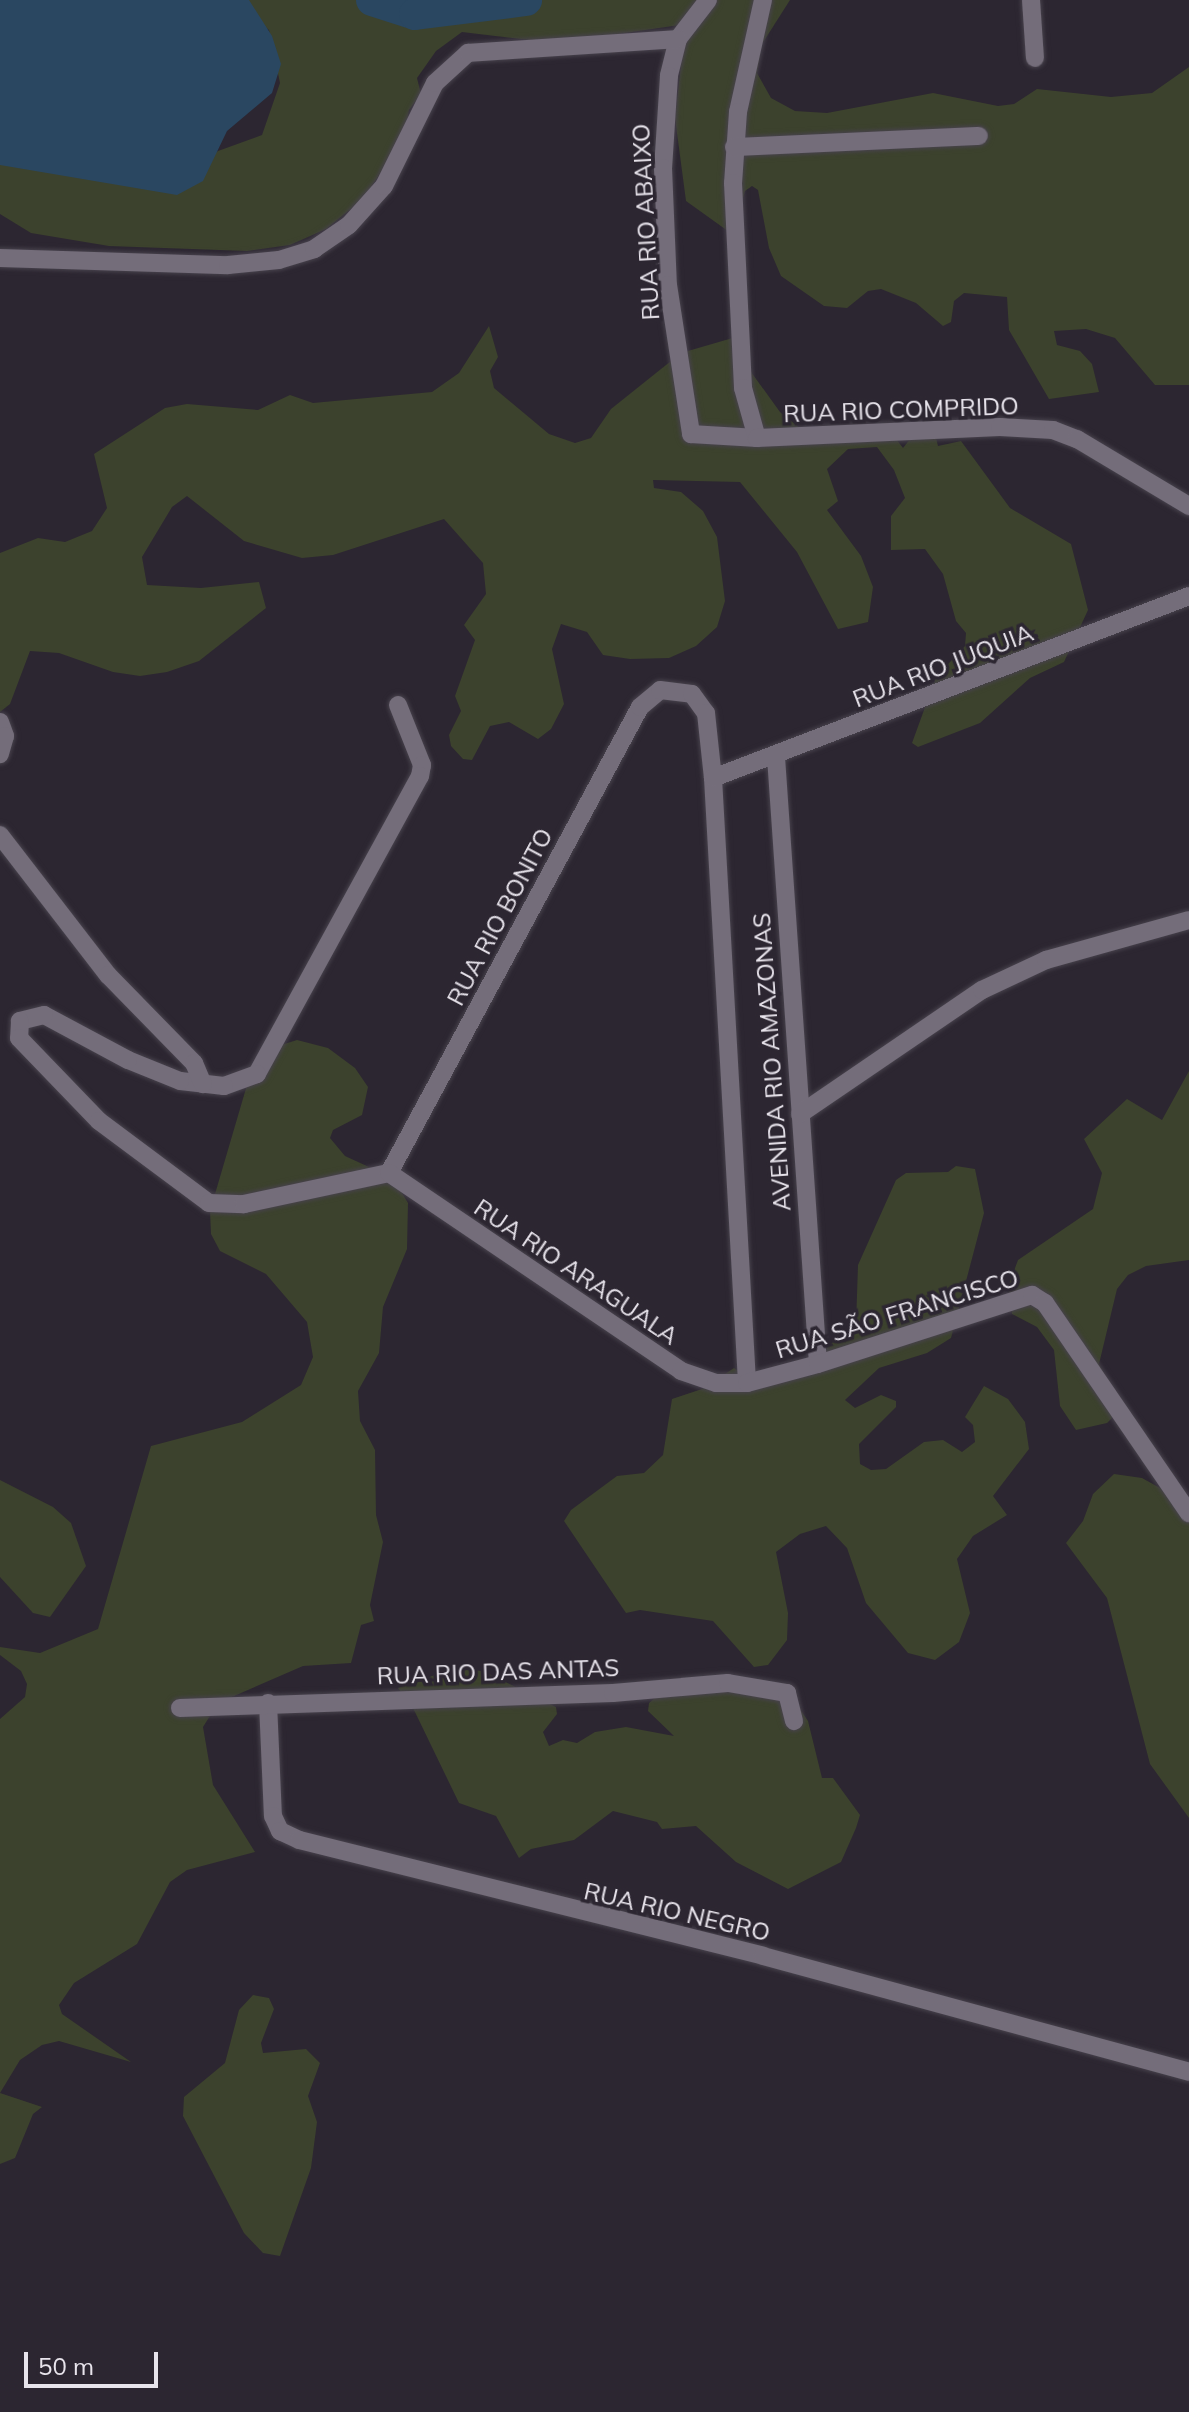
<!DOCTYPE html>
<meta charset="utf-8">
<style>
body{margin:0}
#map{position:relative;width:1189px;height:2412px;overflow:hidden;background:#2c2631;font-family:Mulish,sans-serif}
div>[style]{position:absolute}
.green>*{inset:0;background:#3c422d}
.water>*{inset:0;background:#2a4761}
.river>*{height:32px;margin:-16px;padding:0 16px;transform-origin:16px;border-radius:16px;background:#2a4761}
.roads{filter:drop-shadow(0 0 2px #47424c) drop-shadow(0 0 2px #47424c)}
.street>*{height:18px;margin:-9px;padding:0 9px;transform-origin:9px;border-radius:9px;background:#746d7a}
span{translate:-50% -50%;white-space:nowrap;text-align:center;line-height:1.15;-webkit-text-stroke:7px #2c2631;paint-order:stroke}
.street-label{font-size:24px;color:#e8e4ec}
.scale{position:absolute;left:24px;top:2352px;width:134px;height:36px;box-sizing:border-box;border:4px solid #e8e4ec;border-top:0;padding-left:10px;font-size:24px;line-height:28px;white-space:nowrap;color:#e8e4ec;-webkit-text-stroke:6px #2c2631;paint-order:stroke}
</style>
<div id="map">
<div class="green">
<div style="clip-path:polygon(233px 0,790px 0,762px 44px,757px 73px,771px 98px,795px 111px,827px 113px,933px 93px,998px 106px,1014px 104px,1037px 89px,1111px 97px,1152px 93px,1189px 67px,1189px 385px,1155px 385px,1115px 338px,1086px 329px,1054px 331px,1057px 345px,1080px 351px,1092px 364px,1099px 392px,1049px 399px,1009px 330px,1007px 297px,964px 293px,954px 301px,951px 322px,943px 326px,916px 303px,881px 289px,868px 291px,847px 308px,824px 306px,781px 276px,769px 248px,758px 190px,752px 186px,745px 191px,737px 220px,739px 239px,686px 201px,675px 118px,684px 38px,680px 25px,555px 43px,462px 32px,436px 51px,417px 78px,421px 94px,409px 110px,404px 138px,363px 199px,326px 229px,290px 245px,247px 251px,109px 246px,31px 233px,0 214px,0 138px,190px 171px,218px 151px,262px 135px,280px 83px,269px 30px)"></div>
<div style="clip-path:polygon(489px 326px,498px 357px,490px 371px,494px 388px,549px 434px,575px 443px,591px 438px,611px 409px,681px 353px,736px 337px,746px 365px,780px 412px,806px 433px,891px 432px,903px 448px,925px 420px,933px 426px,938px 446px,961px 441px,1010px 508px,1071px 544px,1088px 610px,1064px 662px,1030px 678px,980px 723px,918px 747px,912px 743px,936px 677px,965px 646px,966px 633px,956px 621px,943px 574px,925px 549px,891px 550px,891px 516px,905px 498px,894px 470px,877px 447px,848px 449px,827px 469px,838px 501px,827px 510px,861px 556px,873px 587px,868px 622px,838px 629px,797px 552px,740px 482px,653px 480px,654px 488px,681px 492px,703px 511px,717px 537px,725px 601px,717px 627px,696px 646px,669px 658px,630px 659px,603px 655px,587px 632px,561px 624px,552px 649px,564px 704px,551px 729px,538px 739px,509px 722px,490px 726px,472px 760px,463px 759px,451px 746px,449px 735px,461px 711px,455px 696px,475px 640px,464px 625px,486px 594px,483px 563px,444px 519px,333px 555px,302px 558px,244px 541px,187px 496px,172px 507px,142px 557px,147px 585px,201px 588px,259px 582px,266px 608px,199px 661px,167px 672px,140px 676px,113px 672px,59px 653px,30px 651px,10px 704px,0 712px,0 553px,38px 538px,65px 542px,92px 531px,107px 508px,94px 454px,165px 408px,187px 404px,258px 410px,290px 395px,313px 403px,432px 392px,459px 373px)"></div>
<div style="clip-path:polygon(297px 1040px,328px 1048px,355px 1068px,368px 1087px,362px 1115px,333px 1130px,330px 1138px,345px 1156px,393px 1178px,408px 1203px,407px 1249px,383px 1307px,379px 1353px,358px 1391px,360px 1421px,375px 1450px,376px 1515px,383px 1542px,370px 1605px,374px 1621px,361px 1625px,351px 1663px,303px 1666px,218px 1703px,203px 1727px,213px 1785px,255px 1852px,187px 1870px,170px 1882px,137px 1944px,74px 1983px,59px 2005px,62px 2014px,131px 2062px,59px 2041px,42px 2045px,20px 2060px,0 2093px,42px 2107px,33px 2114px,15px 2158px,0 2164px,0 1719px,25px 1697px,27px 1684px,21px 1671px,0 1655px,0 1647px,40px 1653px,98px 1629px,151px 1446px,242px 1422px,301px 1385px,313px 1357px,307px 1322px,266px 1274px,220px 1251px,211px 1234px,210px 1211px,247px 1085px,281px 1045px)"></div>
<div style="clip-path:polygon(1189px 1071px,1189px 1260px,1146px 1266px,1128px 1275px,1117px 1289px,1099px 1364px,1122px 1408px,1107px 1423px,1076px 1430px,1060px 1406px,1054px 1350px,1037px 1327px,1012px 1314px,1008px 1287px,1018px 1260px,1093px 1209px,1102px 1173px,1084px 1139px,1127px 1099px,1162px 1120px)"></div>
<div style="clip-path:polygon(956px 1166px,975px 1169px,984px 1213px,951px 1338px,927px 1353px,879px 1368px,845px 1400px,855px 1408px,881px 1395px,896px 1401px,896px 1407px,859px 1444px,860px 1464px,871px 1470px,886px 1469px,924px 1442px,943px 1440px,962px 1452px,975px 1442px,973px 1425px,965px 1417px,984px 1386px,1008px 1399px,1025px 1422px,1029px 1449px,993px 1496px,1007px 1515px,973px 1536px,957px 1559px,970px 1613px,959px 1642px,935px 1660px,908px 1653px,866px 1603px,847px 1548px,826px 1526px,800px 1534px,776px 1552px,788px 1613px,787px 1640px,768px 1665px,754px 1667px,713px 1621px,640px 1610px,626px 1613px,564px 1521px,571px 1510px,617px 1476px,644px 1473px,663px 1455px,672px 1399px,702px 1389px,734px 1368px,752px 1381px,805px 1363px,856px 1325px,858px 1265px,896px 1180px,906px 1173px,948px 1172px)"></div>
<div style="clip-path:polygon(1114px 1474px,1142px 1478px,1189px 1504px,1189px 1818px,1150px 1764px,1107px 1598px,1066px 1543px,1083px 1521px,1093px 1494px)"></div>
<div style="clip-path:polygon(0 1480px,53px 1507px,71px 1523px,86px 1566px,50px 1617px,33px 1613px,0 1577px)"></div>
<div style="clip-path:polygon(452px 1669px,483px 1671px,556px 1707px,557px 1714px,543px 1732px,549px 1746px,563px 1740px,577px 1743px,595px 1732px,626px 1727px,674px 1736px,648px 1711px,649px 1703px,656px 1697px,731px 1680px,800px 1709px,808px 1721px,822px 1778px,833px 1778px,860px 1815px,856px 1828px,841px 1862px,788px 1889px,736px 1862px,696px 1826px,662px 1829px,657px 1822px,613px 1811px,574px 1840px,531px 1849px,519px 1858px,496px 1816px,459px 1803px,414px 1710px,398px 1688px)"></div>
<div style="clip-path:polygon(253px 1995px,269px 1998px,274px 2009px,261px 2043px,263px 2053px,306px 2049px,320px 2063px,308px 2096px,317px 2122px,311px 2168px,280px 2256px,263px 2253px,244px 2233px,183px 2116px,184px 2097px,225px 2063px,239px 2010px)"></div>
</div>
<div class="water">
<div style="clip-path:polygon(0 0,249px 0,272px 36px,281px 64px,272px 93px,227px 131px,203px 181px,177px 195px,0 165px)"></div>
</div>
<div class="river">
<div style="left:372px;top:0;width:45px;rotate:18deg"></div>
<div style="left:415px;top:14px;width:112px;rotate:-7.2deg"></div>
</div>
<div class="roads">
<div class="street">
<div style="left:708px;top:0;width:49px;rotate:127.6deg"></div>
<div style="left:678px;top:39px;width:38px;rotate:104deg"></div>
<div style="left:669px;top:76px;width:92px;rotate:93.7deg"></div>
<div style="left:663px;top:168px;width:117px;rotate:87.6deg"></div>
<div style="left:668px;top:285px;width:151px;rotate:81.2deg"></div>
<div style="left:691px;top:434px;width:66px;rotate:3.5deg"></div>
<div style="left:763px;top:0;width:115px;rotate:102.6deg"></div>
<div style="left:738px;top:112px;width:71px;rotate:94deg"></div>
<div style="left:733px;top:183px;width:205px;rotate:87.2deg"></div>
<div style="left:743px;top:388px;width:52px;rotate:74.4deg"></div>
<div style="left:757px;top:438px;width:243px;rotate:-2.6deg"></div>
<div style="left:1000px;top:427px;width:53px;rotate:3.2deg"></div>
<div style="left:1053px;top:430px;width:26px;rotate:21deg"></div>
<div style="left:1077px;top:439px;width:131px;rotate:30.9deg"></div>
<div style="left:1031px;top:0;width:58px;rotate:86.1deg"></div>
<div style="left:734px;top:147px;width:245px;rotate:-2.6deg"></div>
<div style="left:0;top:258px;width:228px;rotate:1.8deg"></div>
<div style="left:228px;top:265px;width:51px;rotate:-5.6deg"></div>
<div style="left:279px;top:260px;width:37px;rotate:-17deg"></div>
<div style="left:314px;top:249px;width:42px;rotate:-34.4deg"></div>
<div style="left:349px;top:225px;width:52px;rotate:-48.1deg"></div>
<div style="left:384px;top:186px;width:115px;rotate:-63.7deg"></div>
<div style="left:435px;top:83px;width:45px;rotate:-42.3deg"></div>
<div style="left:468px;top:53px;width:210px;rotate:-3.8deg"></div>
<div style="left:398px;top:705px;width:65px;rotate:68.2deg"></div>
<div style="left:422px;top:765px;width:11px;rotate:100deg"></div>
<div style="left:420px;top:776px;width:340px;rotate:118.7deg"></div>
<div style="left:257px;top:1074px;width:35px;rotate:160deg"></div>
<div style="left:224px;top:1086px;width:44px;rotate:-173.5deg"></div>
<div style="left:180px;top:1081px;width:56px;rotate:-158deg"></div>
<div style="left:128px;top:1060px;width:95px;rotate:-151.8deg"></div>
<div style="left:44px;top:1015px;width:25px;rotate:166deg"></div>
<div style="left:20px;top:1021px;width:17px;rotate:93deg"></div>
<div style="left:19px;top:1038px;width:115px;rotate:46.1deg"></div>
<div style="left:99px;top:1121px;width:137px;rotate:36.7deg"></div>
<div style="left:209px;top:1203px;width:35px;rotate:2deg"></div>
<div style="left:244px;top:1204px;width:148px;rotate:-12.1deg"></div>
<div style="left:389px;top:1173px;width:529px;rotate:-61.69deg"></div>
<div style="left:640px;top:707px;width:26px;rotate:-40deg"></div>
<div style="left:660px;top:690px;width:32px;rotate:7deg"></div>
<div style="left:692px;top:694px;width:24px;rotate:54deg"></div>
<div style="left:706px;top:713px;width:65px;rotate:83.9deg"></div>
<div style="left:713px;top:778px;width:606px;rotate:86.78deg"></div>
<div style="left:0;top:722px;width:15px;rotate:70deg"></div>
<div style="left:5px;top:736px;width:19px;rotate:106deg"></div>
<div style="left:776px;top:757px;width:608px;rotate:86.04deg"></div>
<div style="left:713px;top:778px;width:510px;rotate:-20.92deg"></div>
<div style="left:0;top:835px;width:177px;rotate:52.4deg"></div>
<div style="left:108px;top:975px;width:123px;rotate:45.7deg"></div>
<div style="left:194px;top:1063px;width:23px;rotate:67deg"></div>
<div style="left:800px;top:1114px;width:220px;rotate:-34.3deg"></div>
<div style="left:982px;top:990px;width:71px;rotate:-25.1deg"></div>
<div style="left:1046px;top:960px;width:148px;rotate:-15.6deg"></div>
<div style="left:389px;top:1173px;width:353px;rotate:34.1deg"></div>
<div style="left:681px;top:1371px;width:37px;rotate:19deg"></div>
<div style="left:716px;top:1383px;width:31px"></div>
<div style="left:747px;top:1383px;width:73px;rotate:-15deg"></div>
<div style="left:818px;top:1364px;width:225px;rotate:-17.9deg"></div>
<div style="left:1032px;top:1295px;width:15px;rotate:32deg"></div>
<div style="left:1045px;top:1303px;width:255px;rotate:55.6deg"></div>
<div style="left:268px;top:1703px;width:113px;rotate:87.5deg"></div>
<div style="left:273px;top:1816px;width:17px;rotate:65deg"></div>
<div style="left:280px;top:1831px;width:21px;rotate:25deg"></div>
<div style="left:299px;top:1840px;width:478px;rotate:14deg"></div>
<div style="left:763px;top:1956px;width:442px;rotate:15.2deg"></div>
<div style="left:180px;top:1708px;width:433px;rotate:-2deg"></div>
<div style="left:613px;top:1693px;width:115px;rotate:-5deg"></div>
<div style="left:728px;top:1683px;width:60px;rotate:9.6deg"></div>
<div style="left:787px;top:1693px;width:29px;rotate:76deg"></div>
</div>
</div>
<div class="street-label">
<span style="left:646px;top:222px;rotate:-93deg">RUA RIO ABAIXO</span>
<span style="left:901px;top:410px;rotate:-2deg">RUA RIO COMPRIDO</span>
<span style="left:943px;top:666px;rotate:-21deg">RUA RIO JUQUIA</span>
<span style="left:500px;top:917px;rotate:-62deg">RUA RIO BONITO</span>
<span style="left:772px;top:1062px;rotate:-94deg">AVENIDA RIO AMAZONAS</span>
<span style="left:576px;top:1272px;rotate:34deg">RUA RIO ARAGUALA</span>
<span style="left:897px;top:1314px;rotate:-17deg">RUA SÃO FRANCISCO</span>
<span style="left:498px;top:1672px;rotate:-2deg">RUA RIO DAS ANTAS</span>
<span style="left:677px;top:1912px;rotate:13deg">RUA RIO NEGRO</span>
</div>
<div class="scale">50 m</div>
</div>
